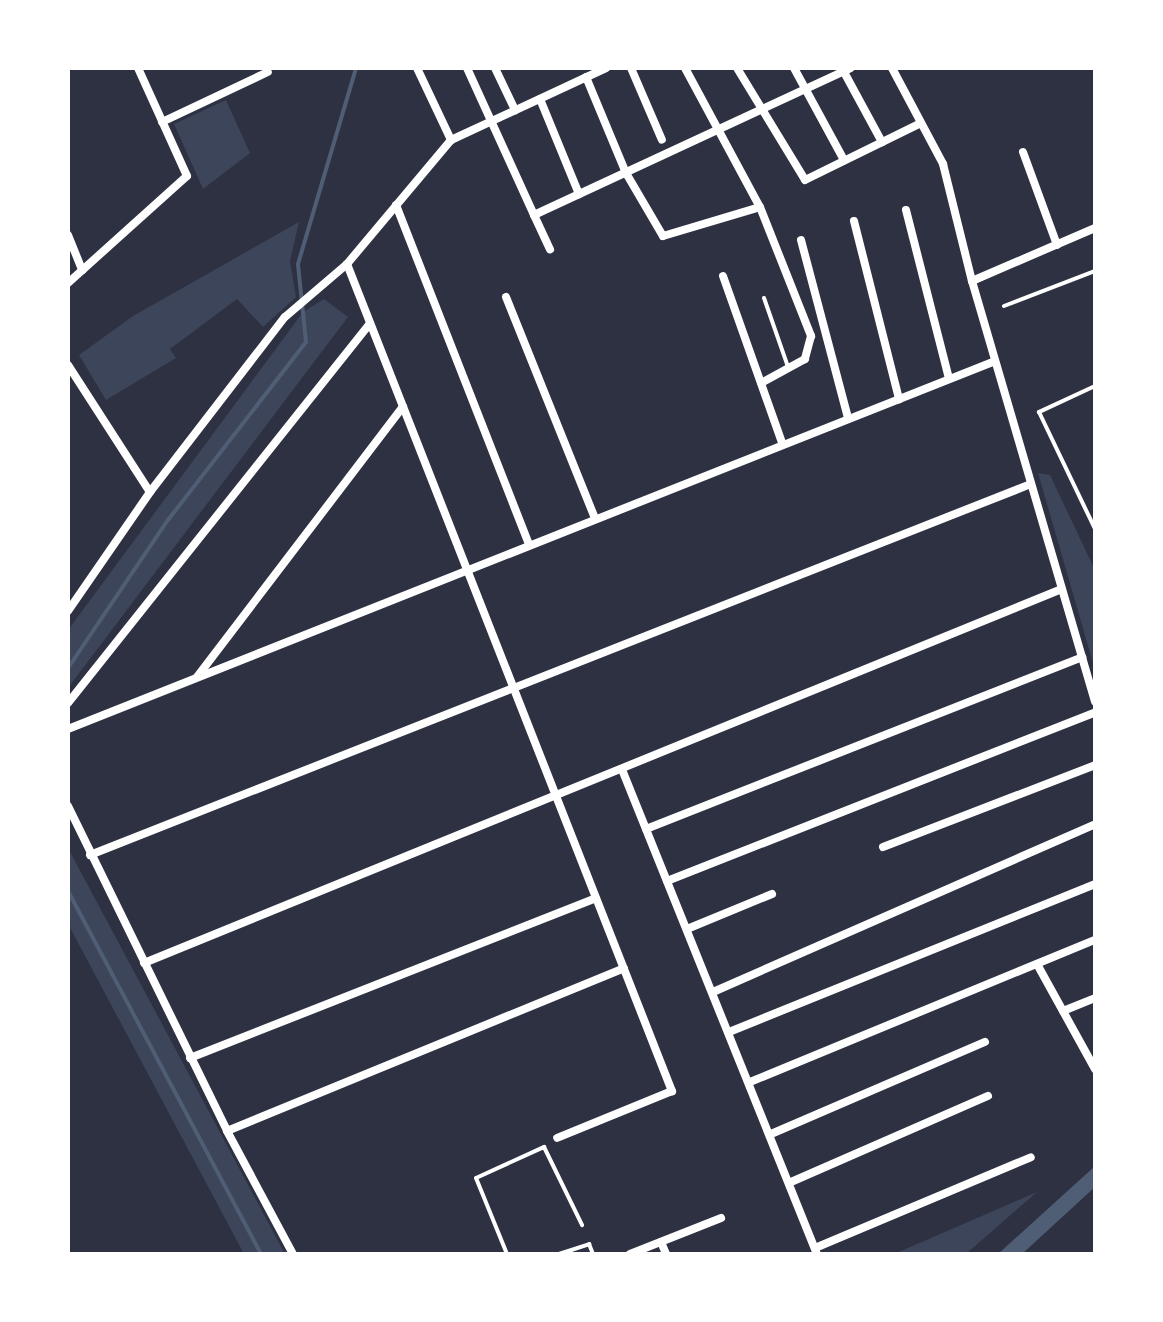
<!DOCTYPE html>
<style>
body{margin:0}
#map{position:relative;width:1163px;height:1322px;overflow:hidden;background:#2d3142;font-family:Inter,sans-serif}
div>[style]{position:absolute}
.green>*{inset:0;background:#3c4559}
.water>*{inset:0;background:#4f5d75}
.stream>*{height:4px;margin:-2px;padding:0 2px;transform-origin:2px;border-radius:2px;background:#4f5d75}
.service>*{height:4px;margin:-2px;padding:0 2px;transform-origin:2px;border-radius:2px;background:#fff}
.minor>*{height:8px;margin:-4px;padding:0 4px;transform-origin:4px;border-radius:4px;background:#fff}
span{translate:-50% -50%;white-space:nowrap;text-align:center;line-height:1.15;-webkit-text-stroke:6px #fff;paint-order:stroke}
.frame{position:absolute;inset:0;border:70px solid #fff;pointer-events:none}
</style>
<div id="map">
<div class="green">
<div style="clip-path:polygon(226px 100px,250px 153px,203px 189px,174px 124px)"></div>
<div style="clip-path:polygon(299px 222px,290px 261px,296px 297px,263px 327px,237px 299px,170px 349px,176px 358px,106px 400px,79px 355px,133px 316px)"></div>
<div style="clip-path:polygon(324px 299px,348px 317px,68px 688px,68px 630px,303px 312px)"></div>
<div style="clip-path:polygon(1038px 473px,1050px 475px,1095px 570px,1095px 670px)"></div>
<div style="clip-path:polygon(68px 848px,285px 1254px,244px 1254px,68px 924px)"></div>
<div style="clip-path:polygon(1037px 1192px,966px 1254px,894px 1254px)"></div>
</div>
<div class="water">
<div style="clip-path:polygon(1095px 1166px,1095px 1187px,1022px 1254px,998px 1254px)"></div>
</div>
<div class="stream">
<div style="left:68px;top:668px;width:179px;rotate:-56deg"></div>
<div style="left:168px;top:520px;width:225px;rotate:-52.2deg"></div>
<div style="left:306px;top:342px;width:78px;rotate:-95.9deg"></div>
<div style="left:298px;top:264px;width:204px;rotate:-73.5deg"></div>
<div style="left:68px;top:891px;width:411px;rotate:62deg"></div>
</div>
<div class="service">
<div style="left:764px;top:298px;width:73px;rotate:70.8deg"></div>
<div style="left:1004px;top:306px;width:97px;rotate:-21deg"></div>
<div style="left:1095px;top:386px;width:62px;rotate:155.1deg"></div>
<div style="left:1039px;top:412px;width:130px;rotate:64.4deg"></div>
<div style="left:507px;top:1254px;width:82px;rotate:-112.2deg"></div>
<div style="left:476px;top:1178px;width:75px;rotate:-24.5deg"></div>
<div style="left:544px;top:1147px;width:87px;rotate:64deg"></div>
<div style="left:559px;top:1254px;width:32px;rotate:-18deg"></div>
<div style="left:589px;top:1244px;width:11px;rotate:68deg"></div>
</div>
<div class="minor">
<div style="left:417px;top:68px;width:80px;rotate:64.7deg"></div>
<div style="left:467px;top:68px;width:162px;rotate:65.5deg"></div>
<div style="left:534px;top:215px;width:349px;rotate:-24.9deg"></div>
<div style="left:495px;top:68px;width:47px;rotate:64.5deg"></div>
<div style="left:631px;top:68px;width:78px;rotate:66.7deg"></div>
<div style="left:685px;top:68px;width:158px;rotate:61.7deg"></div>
<div style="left:760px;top:207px;width:139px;rotate:68.4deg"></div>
<div style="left:811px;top:336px;width:24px;rotate:105deg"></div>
<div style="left:805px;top:359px;width:50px;rotate:151.4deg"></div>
<div style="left:737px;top:68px;width:131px;rotate:58.7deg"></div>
<div style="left:805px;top:180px;width:129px;rotate:-26.2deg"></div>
<div style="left:794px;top:68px;width:105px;rotate:61.5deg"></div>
<div style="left:892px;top:68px;width:109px;rotate:62deg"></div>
<div style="left:943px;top:164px;width:121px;rotate:76.1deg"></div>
<div style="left:972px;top:281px;width:438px;rotate:73.7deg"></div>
<div style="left:844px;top:72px;width:80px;rotate:61.5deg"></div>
<div style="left:586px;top:77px;width:104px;rotate:67.4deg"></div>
<div style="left:626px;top:173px;width:73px;rotate:59.6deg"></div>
<div style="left:663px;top:236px;width:101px;rotate:-16.6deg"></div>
<div style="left:540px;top:99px;width:103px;rotate:67.7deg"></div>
<div style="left:162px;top:122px;width:117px;rotate:-25.3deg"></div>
<div style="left:1023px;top:152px;width:99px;rotate:69.9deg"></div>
<div style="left:396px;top:205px;width:364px;rotate:68.6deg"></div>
<div style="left:906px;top:210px;width:174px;rotate:75.7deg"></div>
<div style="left:534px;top:215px;width:38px;rotate:65deg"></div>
<div style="left:854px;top:221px;width:184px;rotate:75.8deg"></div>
<div style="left:68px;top:235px;width:38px;rotate:68deg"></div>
<div style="left:801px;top:240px;width:184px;rotate:75.2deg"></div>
<div style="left:347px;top:264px;width:889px;rotate:68.55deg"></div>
<div style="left:672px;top:1091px;width:124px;rotate:157.8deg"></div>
<div style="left:723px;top:276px;width:177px;rotate:70.5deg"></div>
<div style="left:972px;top:281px;width:134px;rotate:-23.3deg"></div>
<div style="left:68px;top:283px;width:160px;rotate:-42deg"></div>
<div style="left:187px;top:176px;width:119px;rotate:-114.4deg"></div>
<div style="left:506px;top:297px;width:238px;rotate:68.1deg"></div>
<div style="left:68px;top:365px;width:151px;rotate:57.2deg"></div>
<div style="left:68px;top:611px;width:145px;rotate:-55.4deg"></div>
<div style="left:150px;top:492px;width:221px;rotate:-52.4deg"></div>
<div style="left:285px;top:317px;width:82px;rotate:-40.5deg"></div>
<div style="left:347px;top:264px;width:162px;rotate:-50deg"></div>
<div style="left:451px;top:140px;width:171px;rotate:-24.9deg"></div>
<div style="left:197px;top:677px;width:340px;rotate:-52.7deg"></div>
<div style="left:68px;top:703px;width:485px;rotate:-51.5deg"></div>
<div style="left:68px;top:729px;width:997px;rotate:-21.65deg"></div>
<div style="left:623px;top:772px;width:520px;rotate:68.08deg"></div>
<div style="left:68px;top:806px;width:362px;rotate:63.9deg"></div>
<div style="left:227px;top:1131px;width:140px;rotate:61.8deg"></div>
<div style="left:646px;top:829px;width:469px;rotate:-21.5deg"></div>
<div style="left:883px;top:847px;width:227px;rotate:-21.1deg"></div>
<div style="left:90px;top:855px;width:1011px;rotate:-21.52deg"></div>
<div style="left:667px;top:881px;width:460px;rotate:-21.5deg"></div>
<div style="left:687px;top:929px;width:92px;rotate:-22.4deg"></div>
<div style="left:144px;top:963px;width:991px;rotate:-22.17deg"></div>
<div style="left:1037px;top:964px;width:120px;rotate:61.1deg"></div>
<div style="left:713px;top:992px;width:417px;rotate:-23.7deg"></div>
<div style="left:1063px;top:1011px;width:35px;rotate:-22deg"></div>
<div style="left:729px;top:1032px;width:395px;rotate:-22deg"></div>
<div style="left:190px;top:1058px;width:436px;rotate:-21.5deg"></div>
<div style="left:750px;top:1082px;width:373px;rotate:-22.4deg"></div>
<div style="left:227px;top:1131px;width:429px;rotate:-22.3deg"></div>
<div style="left:771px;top:1134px;width:233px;rotate:-23.3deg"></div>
<div style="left:791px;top:1182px;width:215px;rotate:-23.6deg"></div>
<div style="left:661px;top:1242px;width:13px;rotate:67deg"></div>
<div style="left:815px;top:1248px;width:234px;rotate:-22.8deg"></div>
<div style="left:630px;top:1254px;width:98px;rotate:-21.6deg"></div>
</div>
<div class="frame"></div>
</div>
